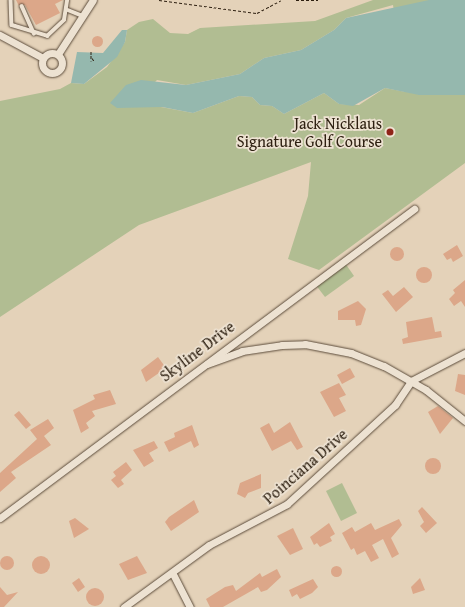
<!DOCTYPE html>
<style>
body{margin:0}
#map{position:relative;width:465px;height:607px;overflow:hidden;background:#e4d2b9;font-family:"Gentium Book Plus",serif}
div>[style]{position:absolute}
.green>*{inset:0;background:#b1bd92}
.water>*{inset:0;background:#95b8ae}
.building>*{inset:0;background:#dca789}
.round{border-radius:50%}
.path>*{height:1px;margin-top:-0.5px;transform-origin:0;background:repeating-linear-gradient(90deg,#2e2011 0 3px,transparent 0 5px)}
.roads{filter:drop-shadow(0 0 1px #5c4c3b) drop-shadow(0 0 1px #5c4c3b)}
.lane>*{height:3.5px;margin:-1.75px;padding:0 1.75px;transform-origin:1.75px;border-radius:1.75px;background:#ede2d2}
.street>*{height:7px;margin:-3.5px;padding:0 3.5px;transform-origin:3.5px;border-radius:3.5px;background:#ede2d2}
.street>.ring{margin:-3.5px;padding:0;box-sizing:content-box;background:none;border:7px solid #ede2d2;border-radius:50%}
.dots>*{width:11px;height:11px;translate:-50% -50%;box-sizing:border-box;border:2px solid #ede2d2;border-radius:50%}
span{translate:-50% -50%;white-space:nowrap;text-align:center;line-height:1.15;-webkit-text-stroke:3.5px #ede2d2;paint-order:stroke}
.poi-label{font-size:16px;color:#2e2011}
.right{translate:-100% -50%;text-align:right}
.street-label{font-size:16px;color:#2e2011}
</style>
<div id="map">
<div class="green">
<div style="clip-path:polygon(evenodd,373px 0,465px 0,465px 163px,319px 270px,288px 259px,308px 196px,311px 162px,139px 225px,0 317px,0 101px,60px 89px,71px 83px,84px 84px,107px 67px,125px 42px,127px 30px,139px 22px,153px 19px,170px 33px,188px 34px,200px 28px,315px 21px,373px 0,393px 5px,406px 92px,385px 88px,359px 105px,339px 104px,324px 93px,284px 114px,272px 106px,260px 105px,252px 97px,239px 96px,193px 113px,161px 107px,130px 107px,157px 80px,186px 85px,240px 74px,264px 58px,301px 50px,334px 30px,346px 18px,393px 5px)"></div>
<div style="clip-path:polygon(345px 263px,354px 276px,325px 297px,315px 284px)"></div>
<div style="clip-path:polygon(342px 483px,357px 513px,341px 521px,326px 491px)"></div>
</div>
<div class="water">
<div style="clip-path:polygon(429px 0,465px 0,465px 95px,419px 95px,385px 88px,353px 106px,339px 104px,324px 93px,284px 114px,272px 106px,260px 105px,252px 97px,239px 96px,193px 113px,162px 107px,117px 108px,110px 103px,126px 85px,141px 80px,186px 85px,240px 74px,264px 58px,301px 50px,334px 30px,346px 18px)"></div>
<div style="clip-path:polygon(122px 30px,127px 30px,125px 42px,117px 57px,84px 84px,71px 83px,77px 52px,103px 53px)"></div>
</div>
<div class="building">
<div style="clip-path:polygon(16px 0,63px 0,55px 4px,60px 13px,36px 25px,25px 5px,19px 6px)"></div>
<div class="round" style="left:91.5px;top:35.5px;width:11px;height:11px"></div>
<div style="clip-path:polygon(457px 245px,463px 256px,453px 262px,451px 258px,447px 260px,443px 254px)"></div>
<div class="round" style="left:390px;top:247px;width:14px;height:14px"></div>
<div class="round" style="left:416px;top:267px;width:16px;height:16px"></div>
<div style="clip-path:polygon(465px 280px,465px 307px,461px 301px,454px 306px,449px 299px,455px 293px,453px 290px)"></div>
<div style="clip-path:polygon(404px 287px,413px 297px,396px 312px,382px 294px,388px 290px,393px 296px)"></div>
<div style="clip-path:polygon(358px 301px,366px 309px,361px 325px,356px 326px,355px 320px,338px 320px,338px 311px)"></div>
<div style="clip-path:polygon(432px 317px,435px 332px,441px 331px,442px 337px,403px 344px,402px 339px,408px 337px,406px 322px)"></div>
<div style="clip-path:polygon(158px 357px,166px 368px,146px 382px,141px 370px)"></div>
<div style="clip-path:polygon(350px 368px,355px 377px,342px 384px,337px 375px)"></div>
<div style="clip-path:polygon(458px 374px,465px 375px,465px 395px,455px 391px)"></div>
<div style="clip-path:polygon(339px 383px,346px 395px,339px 398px,346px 411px,334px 417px,320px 392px)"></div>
<div style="clip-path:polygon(110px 390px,116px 404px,92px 411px,95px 416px,86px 423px,89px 428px,81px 433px,73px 410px,95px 399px,93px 395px)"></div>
<div style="clip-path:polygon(438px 406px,453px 418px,440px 434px,428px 412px)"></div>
<div style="clip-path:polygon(19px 411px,31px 425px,26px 429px,14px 415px)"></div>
<div style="clip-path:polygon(48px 419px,54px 428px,44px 436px,51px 445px,11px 472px,16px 478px,0 492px,0 473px,37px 439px,30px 430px)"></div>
<div style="clip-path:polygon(290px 422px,303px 447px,297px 450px,291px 441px,272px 451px,260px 428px,269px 423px,274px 433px)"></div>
<div style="clip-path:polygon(192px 425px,199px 445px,194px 448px,191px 441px,169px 452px,164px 442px,175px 437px,174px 433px)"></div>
<div style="clip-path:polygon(154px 441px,158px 448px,149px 453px,154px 461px,144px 467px,133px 450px)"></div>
<div class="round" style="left:425px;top:458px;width:16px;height:16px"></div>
<div style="clip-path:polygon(126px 462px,132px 470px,121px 480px,124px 484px,118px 488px,111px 480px,116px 476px,113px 472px)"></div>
<div style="clip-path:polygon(261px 474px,261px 488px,248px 493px,245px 498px,237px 494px,240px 483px)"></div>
<div style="clip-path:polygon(194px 500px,199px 512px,171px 531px,165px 522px,169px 517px)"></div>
<div style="clip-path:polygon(422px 507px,437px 523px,426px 533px,420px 526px,424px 522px,418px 511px)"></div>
<div style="clip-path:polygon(75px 518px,89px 529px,74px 538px,69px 521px)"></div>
<div style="clip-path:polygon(399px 519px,402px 525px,391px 538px,399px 554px,392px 558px,383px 539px,372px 545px,379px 558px,371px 562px,365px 551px,357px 555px,354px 548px,351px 550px,342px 533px,352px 527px,355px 532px,371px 523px,375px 530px)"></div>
<div style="clip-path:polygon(329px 523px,335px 534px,330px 537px,332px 541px,320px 547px,317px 543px,314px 545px,310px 537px)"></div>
<div style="clip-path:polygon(293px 528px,303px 549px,290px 555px,277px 536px)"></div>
<div class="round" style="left:32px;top:556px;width:18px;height:18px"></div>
<div style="clip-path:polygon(137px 556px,147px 573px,128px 580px,119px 564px)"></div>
<div class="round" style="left:0;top:556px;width:14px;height:14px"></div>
<div class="round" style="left:330.5px;top:565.5px;width:11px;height:11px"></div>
<div style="clip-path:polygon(277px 569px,281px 577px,267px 590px,261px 592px,258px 587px,223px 607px,210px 607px,206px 599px,225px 587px,233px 585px,236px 591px,260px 573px,262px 577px)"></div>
<div style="clip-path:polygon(79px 578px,85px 587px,78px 592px,72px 583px)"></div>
<div style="clip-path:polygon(420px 578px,425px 590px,413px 594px,411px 587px)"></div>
<div style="clip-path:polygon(313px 579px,318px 587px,312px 593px,300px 599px,297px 594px,292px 597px,289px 590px)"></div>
<div style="clip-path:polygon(0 587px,7px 595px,18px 592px,4px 607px,0 607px)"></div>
<div class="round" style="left:86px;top:588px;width:18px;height:18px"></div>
</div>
<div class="path">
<div style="left:159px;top:0;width:99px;rotate:7.6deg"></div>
<div style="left:257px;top:13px;width:27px;rotate:-28deg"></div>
<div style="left:296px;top:0;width:22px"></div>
<div style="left:91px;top:51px;width:10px;rotate:90deg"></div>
<div style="left:92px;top:58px;width:4px;rotate:56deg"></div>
</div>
<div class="roads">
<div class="lane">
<div style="left:11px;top:0;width:25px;rotate:88deg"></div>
<div style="left:12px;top:25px;width:37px;rotate:17deg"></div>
<div style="left:47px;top:36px;width:23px;rotate:-43deg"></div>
<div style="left:64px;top:20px;width:20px;rotate:-81deg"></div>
<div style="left:22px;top:6px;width:30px;rotate:66deg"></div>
<div style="left:68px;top:10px;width:16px;rotate:22deg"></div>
</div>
<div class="street">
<div style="left:0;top:35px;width:49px;rotate:28.1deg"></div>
<div class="ring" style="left:42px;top:53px;width:13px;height:13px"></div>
<div style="left:58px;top:54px;width:64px;rotate:-57.1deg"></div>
<div style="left:207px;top:364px;width:37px;rotate:-20deg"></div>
<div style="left:242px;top:351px;width:40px;rotate:-8.5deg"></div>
<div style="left:282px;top:345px;width:23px;rotate:-2deg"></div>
<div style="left:305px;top:344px;width:47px;rotate:11.1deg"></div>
<div style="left:351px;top:353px;width:35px;rotate:22deg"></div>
<div style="left:384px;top:366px;width:48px;rotate:29.7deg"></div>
<div style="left:426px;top:390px;width:50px;rotate:38.5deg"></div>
<div style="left:411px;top:381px;width:61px;rotate:-27.4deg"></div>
<div style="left:0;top:518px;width:517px;rotate:-36.74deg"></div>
<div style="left:173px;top:574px;width:37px;rotate:63deg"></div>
<div style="left:124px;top:607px;width:105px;rotate:-36.1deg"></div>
<div style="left:209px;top:545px;width:88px;rotate:-27.7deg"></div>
<div style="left:287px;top:504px;width:147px;rotate:-42.5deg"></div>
<div style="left:395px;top:405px;width:29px;rotate:-56deg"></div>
</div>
</div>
<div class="dots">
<div style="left:390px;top:132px;background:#8f2418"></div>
</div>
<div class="poi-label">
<span class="right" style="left:382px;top:132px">Jack Nicklaus<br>Signature Golf Course</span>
</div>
<div class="street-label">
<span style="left:197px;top:351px;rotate:-37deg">Skyline Drive</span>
<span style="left:305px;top:466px;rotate:-41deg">Poinciana Drive</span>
</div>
</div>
